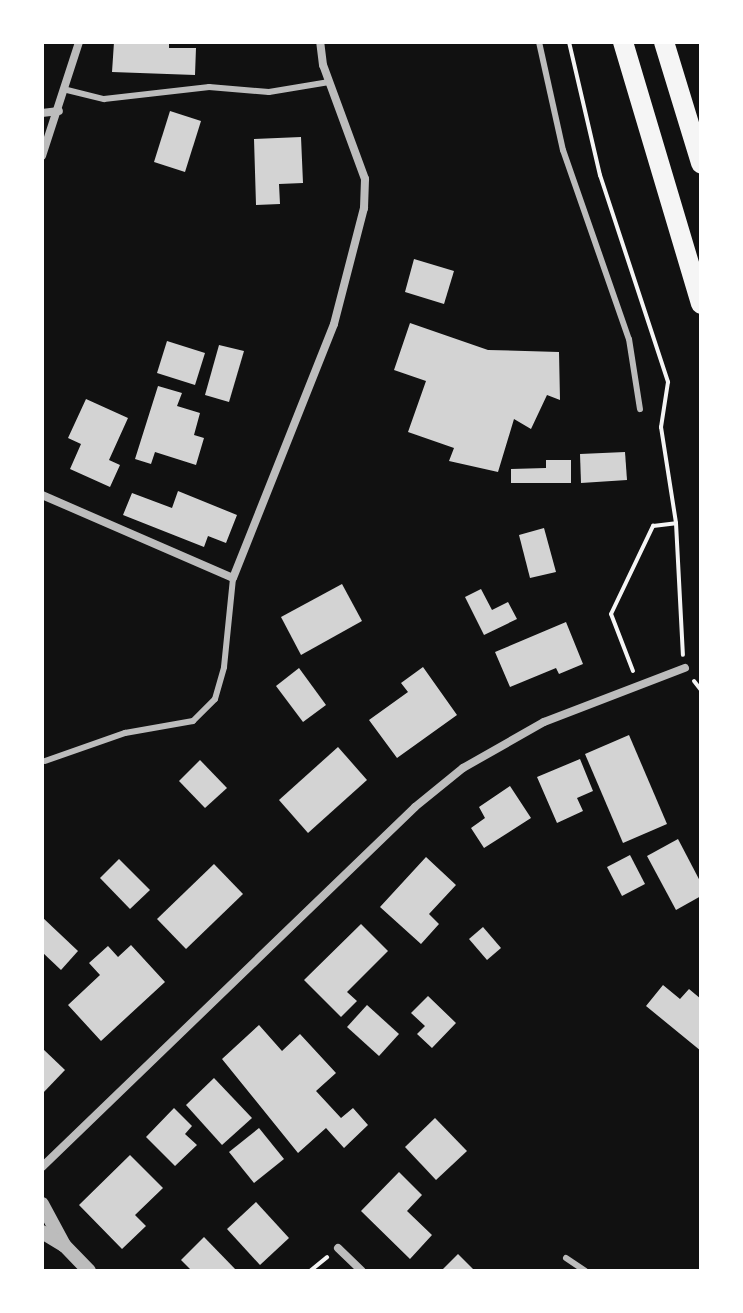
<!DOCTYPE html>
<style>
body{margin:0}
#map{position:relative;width:743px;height:1313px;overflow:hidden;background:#111;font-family:"DejaVu Sans",sans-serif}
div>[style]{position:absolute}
.building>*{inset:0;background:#d3d3d3}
.path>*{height:4px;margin:-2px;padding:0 2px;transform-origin:2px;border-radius:2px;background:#f5f5f5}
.service>*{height:6px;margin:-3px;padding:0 3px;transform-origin:3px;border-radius:3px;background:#bcbcbc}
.minor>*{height:8px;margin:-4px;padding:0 4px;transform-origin:4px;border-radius:4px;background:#bcbcbc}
.tertiary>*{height:14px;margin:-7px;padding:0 7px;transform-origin:7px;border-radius:7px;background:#bcbcbc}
.primary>*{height:20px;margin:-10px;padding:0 10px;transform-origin:10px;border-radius:10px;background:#f5f5f5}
span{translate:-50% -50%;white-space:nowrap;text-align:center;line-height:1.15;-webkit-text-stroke:6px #fff;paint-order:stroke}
.frame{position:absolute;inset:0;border:44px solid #fff;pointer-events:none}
</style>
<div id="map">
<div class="building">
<div style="clip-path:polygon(114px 42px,169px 42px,169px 48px,196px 48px,195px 75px,112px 72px)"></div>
<div style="clip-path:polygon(170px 111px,201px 121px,185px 172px,154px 162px)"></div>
<div style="clip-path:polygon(301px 137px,303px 183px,279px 184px,280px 204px,256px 205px,254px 139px)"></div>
<div style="clip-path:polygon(414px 259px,454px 271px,444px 304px,405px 292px)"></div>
<div style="clip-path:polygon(410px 323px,488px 350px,559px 352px,560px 400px,547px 395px,531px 429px,514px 419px,498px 472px,449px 461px,454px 448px,408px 432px,426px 381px,394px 370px)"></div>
<div style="clip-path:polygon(167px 341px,205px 353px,195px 385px,157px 373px)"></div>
<div style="clip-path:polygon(219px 345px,244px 351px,229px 402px,205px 395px)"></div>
<div style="clip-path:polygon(158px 386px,182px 393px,177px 406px,200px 413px,194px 435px,204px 438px,196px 465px,155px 452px,151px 464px,135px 459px)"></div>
<div style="clip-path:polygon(86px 399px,128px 418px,109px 460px,120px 465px,110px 487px,70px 469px,81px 444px,68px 438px)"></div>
<div style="clip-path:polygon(625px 452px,627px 480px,581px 483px,580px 454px)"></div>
<div style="clip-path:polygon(546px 460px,571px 460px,571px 483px,511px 483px,511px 469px,546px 468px)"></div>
<div style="clip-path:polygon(178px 491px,237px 515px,226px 543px,208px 536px,204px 547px,123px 515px,132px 493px,172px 508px)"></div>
<div style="clip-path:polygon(544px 528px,556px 572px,530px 578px,519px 535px)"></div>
<div style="clip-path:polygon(342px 584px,362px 621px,301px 655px,281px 617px)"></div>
<div style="clip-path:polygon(481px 589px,492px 610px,508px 602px,517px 619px,484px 635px,465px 597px)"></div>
<div style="clip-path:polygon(566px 622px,583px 664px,559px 674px,556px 668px,510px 687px,495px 652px)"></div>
<div style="clip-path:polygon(423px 667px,457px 715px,397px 758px,369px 720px,408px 692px,401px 683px)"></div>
<div style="clip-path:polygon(299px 668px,326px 705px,303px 722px,276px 686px)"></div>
<div style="clip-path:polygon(629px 735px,667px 824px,623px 843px,585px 754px)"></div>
<div style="clip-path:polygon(338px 747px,367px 780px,308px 833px,279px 800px)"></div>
<div style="clip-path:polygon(580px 759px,593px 791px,577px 798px,583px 811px,557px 823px,537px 777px)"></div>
<div style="clip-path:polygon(200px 760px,227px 788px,205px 808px,179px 781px)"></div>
<div style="clip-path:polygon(510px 786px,531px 818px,484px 848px,471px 828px,485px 818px,479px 807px)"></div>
<div style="clip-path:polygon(678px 839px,701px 883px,701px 896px,676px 910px,647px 856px)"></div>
<div style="clip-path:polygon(630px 855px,645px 884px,622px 896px,607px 867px)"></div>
<div style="clip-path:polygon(426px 857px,456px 885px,429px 914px,439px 924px,421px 944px,380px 907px)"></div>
<div style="clip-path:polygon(119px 859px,150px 890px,130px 909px,100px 878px)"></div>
<div style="clip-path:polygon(214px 864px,243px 894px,186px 949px,157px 919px)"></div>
<div style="clip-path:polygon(42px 917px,78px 951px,61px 970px,42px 952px)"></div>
<div style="clip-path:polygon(361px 924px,388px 951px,347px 992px,357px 1001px,341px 1017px,304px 980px)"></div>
<div style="clip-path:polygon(483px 927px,501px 948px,487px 960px,469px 939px)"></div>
<div style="clip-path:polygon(131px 945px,165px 982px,101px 1041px,68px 1005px,100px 975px,89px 963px,108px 946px,118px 957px)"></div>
<div style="clip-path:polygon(663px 985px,680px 999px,689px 989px,701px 999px,701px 1051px,646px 1006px)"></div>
<div style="clip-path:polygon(428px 996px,456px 1023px,432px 1048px,417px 1034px,425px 1026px,411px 1013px)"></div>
<div style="clip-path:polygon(367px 1005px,399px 1034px,379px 1056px,347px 1027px)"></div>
<div style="clip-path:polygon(259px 1025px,282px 1051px,300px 1034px,336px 1073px,316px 1091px,341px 1118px,353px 1108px,368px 1125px,344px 1148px,326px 1128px,298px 1153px,222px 1059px)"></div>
<div style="clip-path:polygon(42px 1048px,65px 1070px,42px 1094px)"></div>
<div style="clip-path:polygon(214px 1078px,252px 1118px,222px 1145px,186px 1105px)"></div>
<div style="clip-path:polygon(174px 1108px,192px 1126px,185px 1134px,197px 1145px,175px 1166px,146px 1137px)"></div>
<div style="clip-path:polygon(435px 1118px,467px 1151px,436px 1180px,405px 1147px)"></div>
<div style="clip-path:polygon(259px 1128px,284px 1159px,254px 1183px,229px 1152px)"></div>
<div style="clip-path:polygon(130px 1155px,163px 1188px,135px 1215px,146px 1226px,122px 1249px,79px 1205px)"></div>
<div style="clip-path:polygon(399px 1172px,422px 1195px,407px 1211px,432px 1235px,410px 1259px,361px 1211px)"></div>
<div style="clip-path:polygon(256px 1202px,289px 1238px,260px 1265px,227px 1229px)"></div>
<div style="clip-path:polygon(204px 1237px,237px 1271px,192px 1271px,181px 1260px)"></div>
<div style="clip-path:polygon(458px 1254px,475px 1271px,441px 1271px)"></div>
</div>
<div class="path">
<div style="left:569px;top:42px;width:137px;rotate:76.9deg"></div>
<div style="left:600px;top:175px;width:218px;rotate:71.8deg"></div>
<div style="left:668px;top:382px;width:46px;rotate:98.8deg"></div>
<div style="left:661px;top:427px;width:97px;rotate:81.1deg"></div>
<div style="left:676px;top:523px;width:132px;rotate:87deg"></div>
<div style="left:633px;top:671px;width:61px;rotate:-111.1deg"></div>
<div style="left:611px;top:614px;width:98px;rotate:-64.5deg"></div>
<div style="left:653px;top:526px;width:23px;rotate:-7deg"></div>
<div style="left:694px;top:681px;width:11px;rotate:52deg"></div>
<div style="left:310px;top:1271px;width:22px;rotate:-39deg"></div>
</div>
<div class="service">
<div style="left:539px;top:42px;width:111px;rotate:77.5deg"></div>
<div style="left:563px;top:150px;width:200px;rotate:70.8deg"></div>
<div style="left:629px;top:339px;width:71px;rotate:81.1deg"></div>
<div style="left:67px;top:90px;width:38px;rotate:14deg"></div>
<div style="left:104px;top:99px;width:106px;rotate:-6.5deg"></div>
<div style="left:209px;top:87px;width:60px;rotate:4.8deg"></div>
<div style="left:269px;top:92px;width:61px;rotate:-9.5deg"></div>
<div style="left:45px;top:761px;width:85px;rotate:-19.3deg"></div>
<div style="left:125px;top:733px;width:69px;rotate:-10deg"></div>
<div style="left:193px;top:721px;width:31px;rotate:-45deg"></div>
<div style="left:215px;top:699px;width:33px;rotate:-74deg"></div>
<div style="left:224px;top:667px;width:89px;rotate:-84.2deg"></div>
<div style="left:566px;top:1258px;width:23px;rotate:34deg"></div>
</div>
<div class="minor">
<div style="left:42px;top:113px;width:17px;rotate:-7deg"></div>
<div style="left:42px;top:156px;width:120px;rotate:-72deg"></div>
<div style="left:42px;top:495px;width:208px;rotate:23.5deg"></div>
<div style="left:233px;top:578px;width:273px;rotate:-68.3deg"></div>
<div style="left:334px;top:324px;width:120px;rotate:-75.5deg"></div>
<div style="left:364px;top:208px;width:29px;rotate:-88deg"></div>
<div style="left:365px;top:179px;width:121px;rotate:-110.2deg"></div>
<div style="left:323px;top:65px;width:23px;rotate:-97deg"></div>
<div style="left:42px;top:1167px;width:518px;rotate:-43.98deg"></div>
<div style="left:415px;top:807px;width:62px;rotate:-39.1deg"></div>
<div style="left:463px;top:768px;width:93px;rotate:-29.6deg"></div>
<div style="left:544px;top:722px;width:151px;rotate:-21deg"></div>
<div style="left:338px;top:1248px;width:33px;rotate:44deg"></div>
</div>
<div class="tertiary">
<div style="left:42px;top:1204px;width:47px;rotate:61.8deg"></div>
<div style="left:64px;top:1245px;width:36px;rotate:46deg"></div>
<div style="left:42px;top:1232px;width:26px;rotate:31deg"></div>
</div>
<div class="primary">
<div style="left:623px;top:42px;width:273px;rotate:73.4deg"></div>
<div style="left:664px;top:42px;width:127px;rotate:73deg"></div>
</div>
<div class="frame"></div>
</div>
